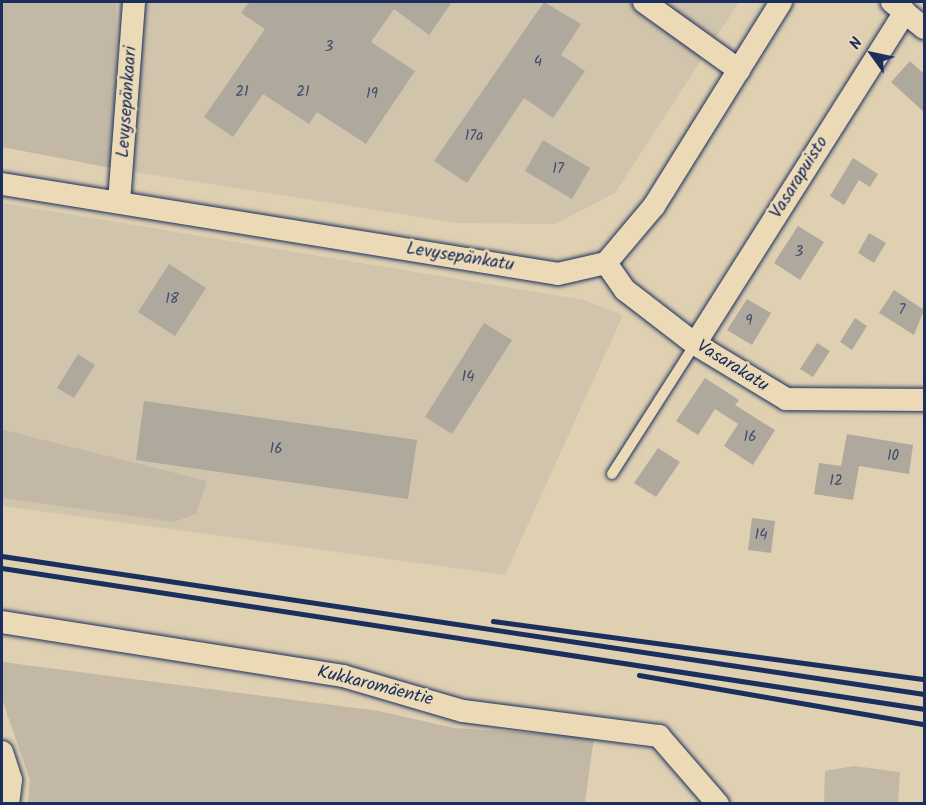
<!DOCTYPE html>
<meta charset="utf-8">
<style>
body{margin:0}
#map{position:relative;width:926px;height:805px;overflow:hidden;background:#dfd0b2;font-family:Kalam,sans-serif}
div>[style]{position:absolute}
.built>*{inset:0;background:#d1c4ac}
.green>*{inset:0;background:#c2b8a5}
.building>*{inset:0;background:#afa89d}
.roads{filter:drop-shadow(0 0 2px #1b2f5e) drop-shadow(0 0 2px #1b2f5e)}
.lane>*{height:10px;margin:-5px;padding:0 5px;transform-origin:5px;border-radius:5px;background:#ecdab7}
.street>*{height:22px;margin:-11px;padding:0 11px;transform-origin:11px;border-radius:11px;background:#ecdab7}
.rail>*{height:4.5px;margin:-2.25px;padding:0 2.25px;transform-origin:2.25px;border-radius:2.25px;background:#1b2f5e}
span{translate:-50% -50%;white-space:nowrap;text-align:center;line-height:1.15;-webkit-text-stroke:5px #ecdab7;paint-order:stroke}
.number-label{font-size:15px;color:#404d6e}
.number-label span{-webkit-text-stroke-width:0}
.street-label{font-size:18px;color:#1b2f5e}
.frame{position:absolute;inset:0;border:3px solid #1b2f5e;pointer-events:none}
.north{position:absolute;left:842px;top:24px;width:60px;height:60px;-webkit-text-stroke:4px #ecdab7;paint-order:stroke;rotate:303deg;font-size:16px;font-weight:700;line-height:24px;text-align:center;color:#1b2f5e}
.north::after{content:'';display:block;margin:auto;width:21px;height:27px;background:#1b2f5e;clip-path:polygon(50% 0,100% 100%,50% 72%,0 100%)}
</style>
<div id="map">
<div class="built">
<div style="clip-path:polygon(116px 2px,739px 2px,615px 193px,555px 224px,457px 223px,116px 169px)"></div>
<div style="clip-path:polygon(2px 203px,584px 300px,623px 315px,505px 575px,2px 506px)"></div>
</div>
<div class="green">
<div style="clip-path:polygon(2px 2px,116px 2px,116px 169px,2px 147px)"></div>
<div style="clip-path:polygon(2px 430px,4px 430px,207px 481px,196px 514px,174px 522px,2px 498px)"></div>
<div style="clip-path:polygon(2px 662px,379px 711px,454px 728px,594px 737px,585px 803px,28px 803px,30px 780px,2px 699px)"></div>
<div style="clip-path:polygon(854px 766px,900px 772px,898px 803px,824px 803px,825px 771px)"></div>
</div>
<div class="building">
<div style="clip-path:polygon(249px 2px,452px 2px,429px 35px,394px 9px,371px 42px,415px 71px,366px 144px,317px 112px,309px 124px,263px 94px,233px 137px,204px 117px,265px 29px,241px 13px)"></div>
<div style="clip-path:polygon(544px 2px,581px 24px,561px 55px,585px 71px,553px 118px,524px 98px,467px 183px,434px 161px)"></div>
<div style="clip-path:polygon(910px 61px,924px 74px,924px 112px,891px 82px)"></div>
<div style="clip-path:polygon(543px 140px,590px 168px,572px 199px,525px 171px)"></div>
<div style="clip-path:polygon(853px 158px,878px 174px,870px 187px,859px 180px,844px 205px,830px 196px)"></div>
<div style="clip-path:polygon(798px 226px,824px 242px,800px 280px,774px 263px)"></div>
<div style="clip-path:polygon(869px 233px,886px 243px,874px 263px,858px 253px)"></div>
<div style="clip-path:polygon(169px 264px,206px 288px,175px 336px,138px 312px)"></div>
<div style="clip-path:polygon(894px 290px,924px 310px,914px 335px,879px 313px)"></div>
<div style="clip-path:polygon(747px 299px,771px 313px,752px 345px,727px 330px)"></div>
<div style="clip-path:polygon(855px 318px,867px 326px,852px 350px,840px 342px)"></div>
<div style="clip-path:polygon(484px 323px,512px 340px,452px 434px,425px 417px)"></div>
<div style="clip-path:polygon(817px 343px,830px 351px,813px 377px,800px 369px)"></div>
<div style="clip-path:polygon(78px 354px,95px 365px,74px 398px,57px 388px)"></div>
<div style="clip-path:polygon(705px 378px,739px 400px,735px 405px,775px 430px,753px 465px,724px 446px,738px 424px,715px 409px,698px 435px,676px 421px)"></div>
<div style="clip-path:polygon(144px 401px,417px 440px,408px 499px,136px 460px)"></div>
<div style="clip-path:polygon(847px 434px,913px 445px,909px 474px,859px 466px,853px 500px,814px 494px,819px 463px,841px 466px)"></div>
<div style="clip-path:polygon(658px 448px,680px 462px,656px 497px,634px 483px)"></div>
<div style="clip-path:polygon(752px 518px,775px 521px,771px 553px,748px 550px)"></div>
</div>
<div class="roads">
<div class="lane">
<div style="left:612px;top:474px;width:154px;rotate:-57.4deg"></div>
</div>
<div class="street">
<div style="left:644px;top:2px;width:117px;rotate:35.6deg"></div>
<div style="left:892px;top:2px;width:41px;rotate:39.1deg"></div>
<div style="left:2px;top:184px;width:563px;rotate:9.19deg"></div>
<div style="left:558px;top:274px;width:49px;rotate:-12.9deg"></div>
<div style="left:606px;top:263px;width:75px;rotate:-49.9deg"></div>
<div style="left:654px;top:206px;width:240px;rotate:-58.1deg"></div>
<div style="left:119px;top:202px;width:201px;rotate:-85.7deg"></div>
<div style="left:606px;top:263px;width:33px;rotate:55deg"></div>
<div style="left:625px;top:290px;width:88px;rotate:37.6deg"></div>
<div style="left:695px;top:344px;width:106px;rotate:31.1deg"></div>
<div style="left:786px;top:399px;width:138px;rotate:0.4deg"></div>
<div style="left:695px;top:344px;width:393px;rotate:-57.7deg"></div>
<div style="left:2px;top:622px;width:345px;rotate:9deg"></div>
<div style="left:343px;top:676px;width:125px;rotate:16.3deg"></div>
<div style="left:463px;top:711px;width:198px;rotate:7.3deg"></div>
<div style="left:659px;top:736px;width:90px;rotate:49.1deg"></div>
<div style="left:2px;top:752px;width:29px;rotate:72deg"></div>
<div style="left:11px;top:780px;width:24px;rotate:97deg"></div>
</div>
</div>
<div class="rail">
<div style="left:2px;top:556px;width:932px;rotate:8.51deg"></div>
<div style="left:2px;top:568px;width:933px;rotate:8.69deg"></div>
<div style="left:493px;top:621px;width:435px;rotate:7.7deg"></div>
<div style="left:639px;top:675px;width:289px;rotate:9.8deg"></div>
</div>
<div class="number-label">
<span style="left:329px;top:48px">3</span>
<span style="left:538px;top:63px">4</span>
<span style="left:242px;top:93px">21</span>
<span style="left:303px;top:93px">21</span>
<span style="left:372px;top:95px">19</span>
<span style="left:474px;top:137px">17a</span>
<span style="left:558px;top:170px">17</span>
<span style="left:799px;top:253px">3</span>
<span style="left:172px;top:300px">18</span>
<span style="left:902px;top:311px">7</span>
<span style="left:749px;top:322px">9</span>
<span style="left:468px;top:378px">14</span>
<span style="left:750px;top:438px">16</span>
<span style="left:276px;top:450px">16</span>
<span style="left:893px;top:457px">10</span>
<span style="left:836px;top:482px">12</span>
<span style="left:761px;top:536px">14</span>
</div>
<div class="street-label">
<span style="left:128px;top:102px;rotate:-86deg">Levysepänkaari</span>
<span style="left:800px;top:178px;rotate:-58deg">Vasarapuisto</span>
<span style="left:460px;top:258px;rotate:9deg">Levysepänkatu</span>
<span style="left:732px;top:367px;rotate:32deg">Vasarakatu</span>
<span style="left:375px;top:687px;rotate:14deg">Kukkaromäentie</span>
</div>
<div class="frame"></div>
<div class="north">N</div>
</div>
